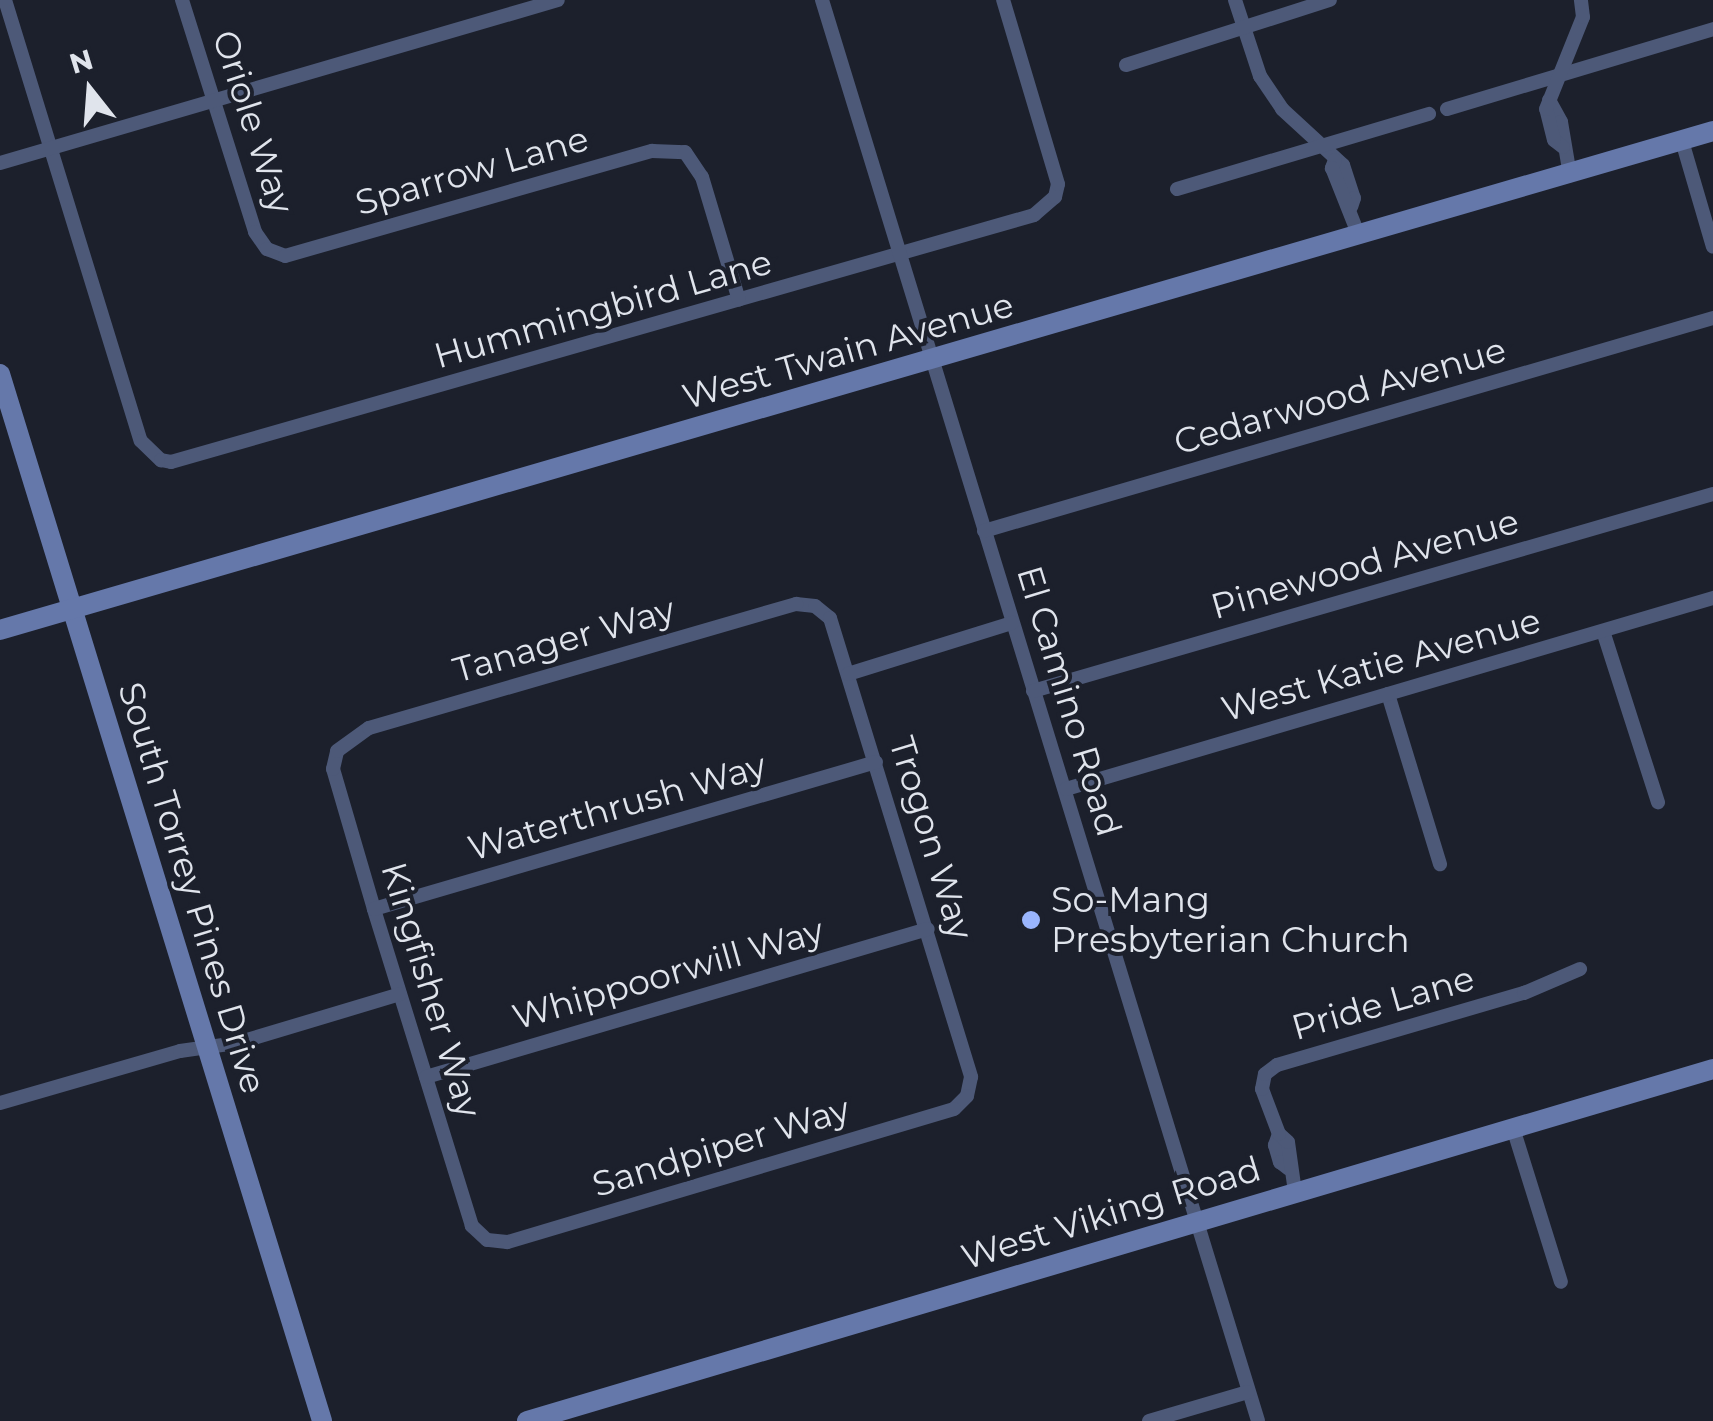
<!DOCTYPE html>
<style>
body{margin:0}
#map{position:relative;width:1713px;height:1421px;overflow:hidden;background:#1c202c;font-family:Montserrat,sans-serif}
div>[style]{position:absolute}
.street>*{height:14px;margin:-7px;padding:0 7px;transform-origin:7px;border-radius:7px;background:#4d5978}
.secondary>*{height:20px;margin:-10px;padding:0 10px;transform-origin:10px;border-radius:10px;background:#6578aa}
.dots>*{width:28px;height:28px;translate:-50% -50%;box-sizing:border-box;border:5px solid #1c202c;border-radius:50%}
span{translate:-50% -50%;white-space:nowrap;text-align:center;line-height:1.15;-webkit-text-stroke:8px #1c202c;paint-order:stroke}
.street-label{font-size:35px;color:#e0e4ec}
.poi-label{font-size:35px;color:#e0e4ec}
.left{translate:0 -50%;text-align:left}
.north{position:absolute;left:40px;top:40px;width:100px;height:100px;-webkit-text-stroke:8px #1c202c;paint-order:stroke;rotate:343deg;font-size:28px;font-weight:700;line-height:40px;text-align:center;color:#e0e4ec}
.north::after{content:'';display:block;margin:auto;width:35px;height:45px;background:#e0e4ec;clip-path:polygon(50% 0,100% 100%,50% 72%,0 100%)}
</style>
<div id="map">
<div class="street">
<div style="left:5px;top:0;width:461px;rotate:72.9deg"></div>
<div style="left:141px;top:441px;width:28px;rotate:44deg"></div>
<div style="left:161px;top:460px;width:10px;rotate:11deg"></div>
<div style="left:171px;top:462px;width:898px;rotate:-15.97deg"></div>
<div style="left:1034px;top:215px;width:28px;rotate:-41deg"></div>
<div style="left:1055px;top:197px;width:13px;rotate:-77deg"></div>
<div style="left:1058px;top:184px;width:192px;rotate:-106.6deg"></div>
<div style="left:182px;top:0;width:243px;rotate:72.5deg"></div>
<div style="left:255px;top:232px;width:21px;rotate:55deg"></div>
<div style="left:267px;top:249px;width:19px;rotate:21deg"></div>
<div style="left:285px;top:256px;width:382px;rotate:-16deg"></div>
<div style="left:652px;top:151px;width:33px;rotate:2deg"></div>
<div style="left:685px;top:152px;width:30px;rotate:56deg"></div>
<div style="left:702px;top:177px;width:128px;rotate:73.3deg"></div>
<div style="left:822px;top:0;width:1486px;rotate:72.94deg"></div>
<div style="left:1235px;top:0;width:80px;rotate:71.8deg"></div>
<div style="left:1260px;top:76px;width:40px;rotate:56deg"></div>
<div style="left:1282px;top:109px;width:83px;rotate:42.6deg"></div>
<div style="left:1343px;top:165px;width:35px;rotate:72deg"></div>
<div style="left:1354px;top:198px;width:9px;rotate:108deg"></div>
<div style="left:1126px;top:65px;width:214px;rotate:-17.7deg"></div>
<div style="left:1549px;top:100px;width:25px;rotate:61deg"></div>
<div style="left:1561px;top:122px;width:54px;rotate:80.4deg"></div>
<div style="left:1447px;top:109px;width:278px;rotate:-16.7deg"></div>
<div style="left:1682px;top:141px;width:110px;rotate:73.7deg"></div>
<div style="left:1563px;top:147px;width:11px;rotate:-142deg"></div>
<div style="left:1554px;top:140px;width:32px;rotate:-104deg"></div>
<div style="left:1546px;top:109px;width:99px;rotate:-68.1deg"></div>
<div style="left:1583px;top:17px;width:17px;rotate:-97deg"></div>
<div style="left:1335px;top:160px;width:9px;rotate:111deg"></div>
<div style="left:1332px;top:168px;width:73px;rotate:68.3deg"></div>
<div style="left:0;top:163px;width:581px;rotate:-16.28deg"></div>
<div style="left:1177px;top:189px;width:263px;rotate:-16.6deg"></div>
<div style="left:984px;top:531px;width:759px;rotate:-16.29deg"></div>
<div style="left:796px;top:604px;width:19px;rotate:6deg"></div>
<div style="left:815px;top:606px;width:19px;rotate:39deg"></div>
<div style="left:830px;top:618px;width:480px;rotate:72.9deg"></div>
<div style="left:971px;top:1077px;width:19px;rotate:102deg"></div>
<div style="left:967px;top:1096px;width:18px;rotate:135deg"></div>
<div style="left:954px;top:1109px;width:466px;rotate:163.4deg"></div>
<div style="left:507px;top:1242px;width:20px;rotate:-174deg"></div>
<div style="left:487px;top:1240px;width:21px;rotate:-137deg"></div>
<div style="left:472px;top:1226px;width:332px;rotate:-107.2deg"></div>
<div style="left:374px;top:909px;width:146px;rotate:-106.3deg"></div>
<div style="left:333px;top:769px;width:18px;rotate:-77deg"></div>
<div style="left:337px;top:751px;width:39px;rotate:-36deg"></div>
<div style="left:369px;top:728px;width:445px;rotate:-16.2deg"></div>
<div style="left:1603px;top:631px;width:180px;rotate:72.2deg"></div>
<div style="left:848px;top:674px;width:172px;rotate:-17.3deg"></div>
<div style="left:1033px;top:691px;width:708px;rotate:-16.16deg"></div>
<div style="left:1388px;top:694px;width:178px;rotate:73deg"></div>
<div style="left:1066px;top:789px;width:675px;rotate:-16.45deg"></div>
<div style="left:374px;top:909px;width:523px;rotate:-16.32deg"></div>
<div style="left:426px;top:1077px;width:523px;rotate:-16.43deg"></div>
<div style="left:0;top:1103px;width:187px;rotate:-16.1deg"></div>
<div style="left:180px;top:1051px;width:58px;rotate:-8deg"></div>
<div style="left:237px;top:1043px;width:170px;rotate:-16.7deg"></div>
<div style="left:1513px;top:1128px;width:161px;rotate:72.7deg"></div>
<div style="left:1279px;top:1134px;width:12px;rotate:110deg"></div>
<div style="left:1275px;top:1145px;width:18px;rotate:74deg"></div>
<div style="left:1280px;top:1162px;width:11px;rotate:38deg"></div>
<div style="left:1295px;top:1192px;width:50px;rotate:-98deg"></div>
<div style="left:1288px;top:1142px;width:12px;rotate:-138deg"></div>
<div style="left:1279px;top:1134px;width:48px;rotate:-110.7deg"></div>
<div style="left:1262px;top:1089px;width:15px;rotate:-79deg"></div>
<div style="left:1265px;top:1074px;width:15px;rotate:-37deg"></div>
<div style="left:1277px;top:1065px;width:257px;rotate:-16.3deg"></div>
<div style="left:1524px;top:993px;width:61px;rotate:-23.2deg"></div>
<div style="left:1149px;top:1421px;width:103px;rotate:-16.3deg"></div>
</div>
<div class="secondary">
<div style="left:0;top:374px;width:1095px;rotate:72.9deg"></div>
<div style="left:0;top:630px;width:1784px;rotate:-16.24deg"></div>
<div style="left:527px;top:1421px;width:1237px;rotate:-16.53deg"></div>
</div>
<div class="dots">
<div style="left:1031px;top:920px;background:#9ab5fd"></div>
</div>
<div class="street-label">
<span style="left:253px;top:122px;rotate:72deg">Oriole Way</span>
<span style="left:472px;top:171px;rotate:-16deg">Sparrow Lane</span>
<span style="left:603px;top:309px;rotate:-16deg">Hummingbird Lane</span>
<span style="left:848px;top:351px;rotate:-16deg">West Twain Avenue</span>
<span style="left:1340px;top:396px;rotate:-16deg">Cedarwood Avenue</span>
<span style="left:1365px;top:564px;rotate:-16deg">Pinewood Avenue</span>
<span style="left:564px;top:640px;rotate:-16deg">Tanager Way</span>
<span style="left:1381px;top:665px;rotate:-16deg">West Katie Avenue</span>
<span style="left:1069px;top:701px;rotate:73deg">El Camino Road</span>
<span style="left:617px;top:807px;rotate:-16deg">Waterthrush Way</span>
<span style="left:931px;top:838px;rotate:73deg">Trogon Way</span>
<span style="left:192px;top:888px;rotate:73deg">South Torrey Pines Drive</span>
<span style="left:668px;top:974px;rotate:-16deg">Whippoorwill Way</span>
<span style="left:431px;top:990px;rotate:73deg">Kingfisher Way</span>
<span style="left:1383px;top:1003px;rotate:-16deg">Pride Lane</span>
<span style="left:721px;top:1147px;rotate:-17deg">Sandpiper Way</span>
<span style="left:1111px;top:1213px;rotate:-17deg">West Viking Road</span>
</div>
<div class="poi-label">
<span class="left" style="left:1051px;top:920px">So-Mang<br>Presbyterian Church</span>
</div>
<div class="north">N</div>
</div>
